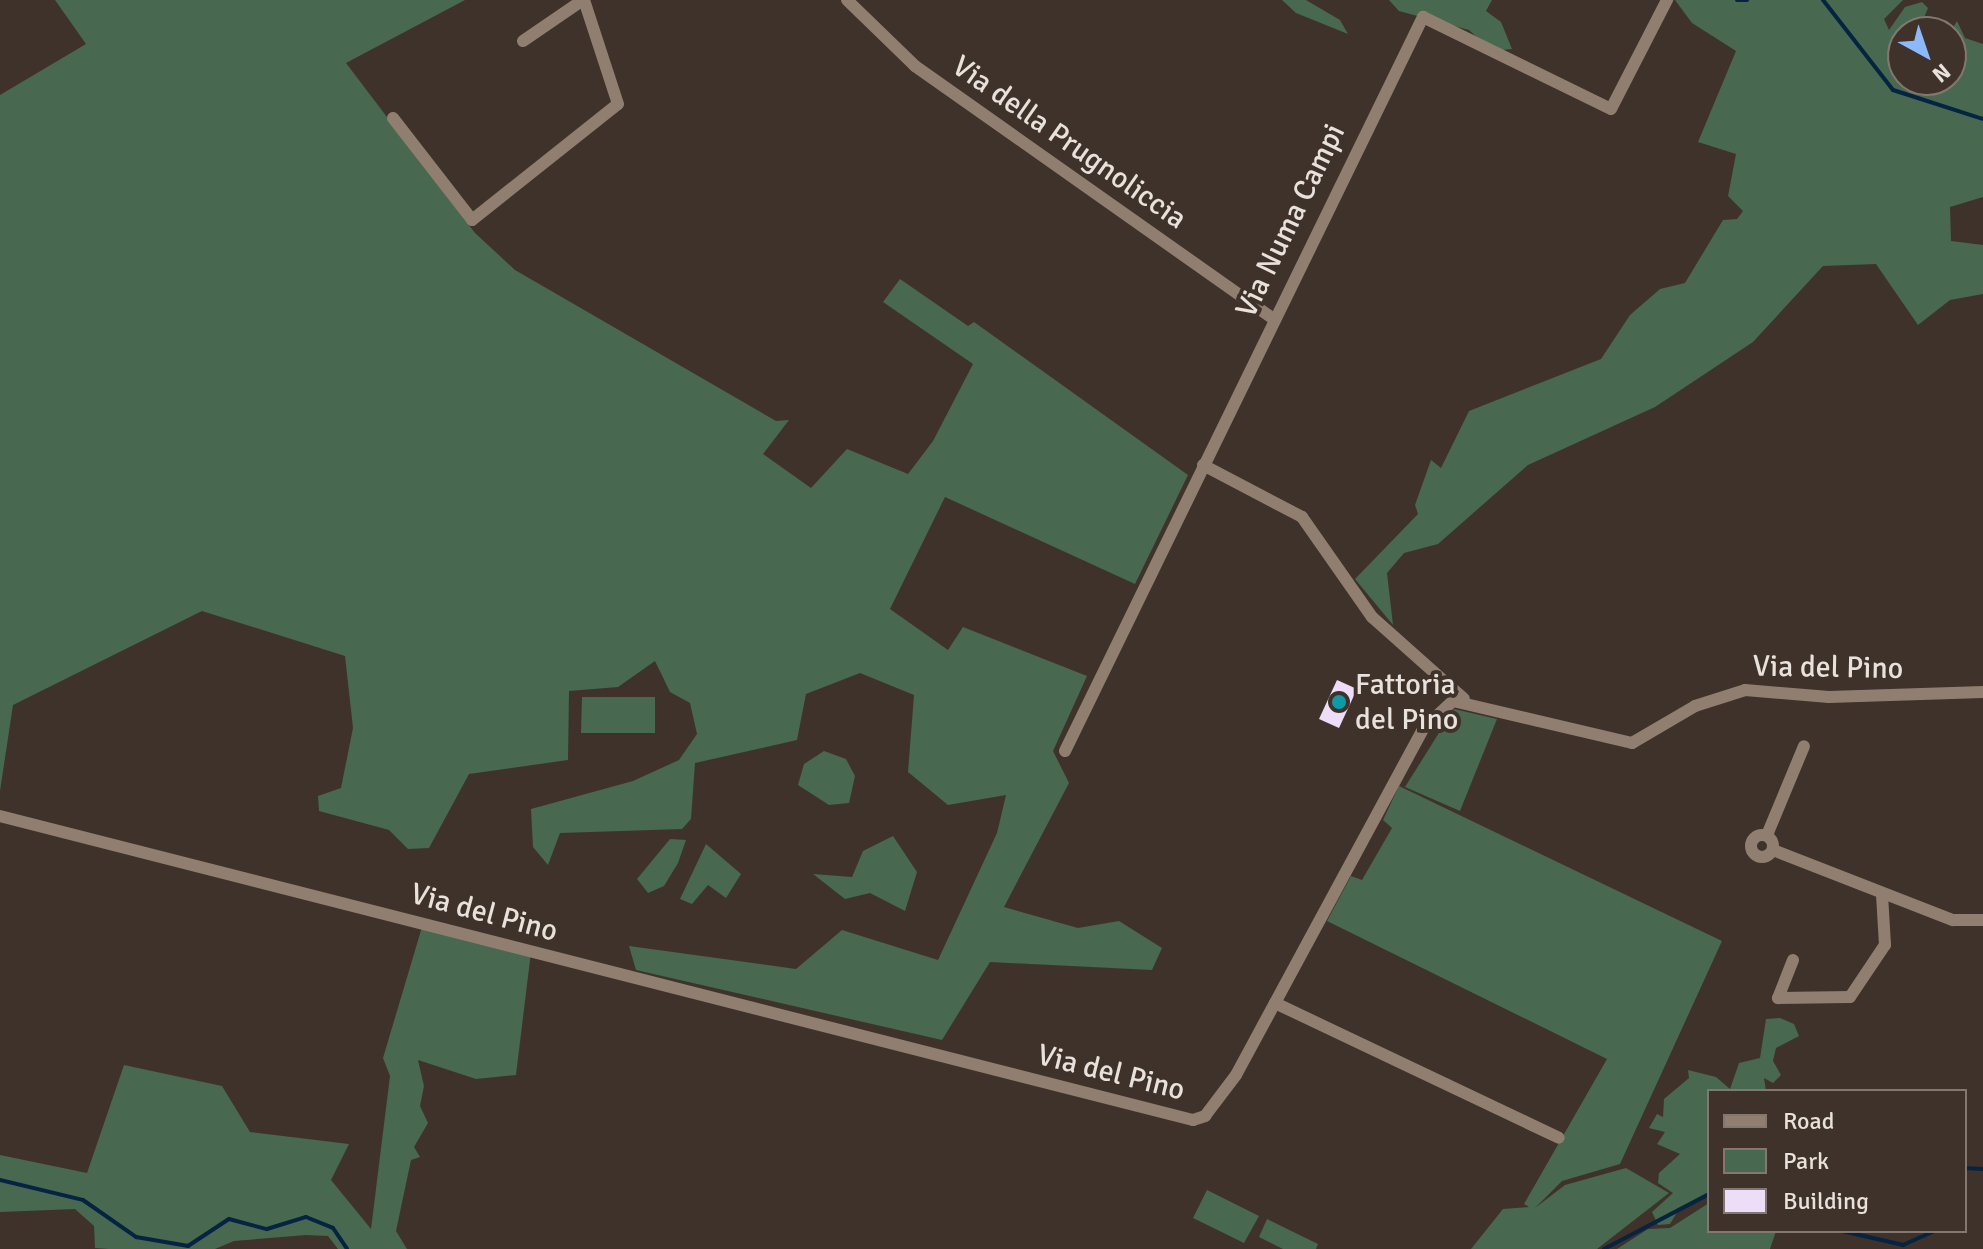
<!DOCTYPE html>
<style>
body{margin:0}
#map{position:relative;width:1983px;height:1249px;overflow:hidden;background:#3f322a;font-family:Signika,sans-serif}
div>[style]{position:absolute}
.green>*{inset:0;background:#486850}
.stream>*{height:4px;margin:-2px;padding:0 2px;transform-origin:2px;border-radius:2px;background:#042442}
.building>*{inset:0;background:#edddf9}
.minor>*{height:12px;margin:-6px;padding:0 6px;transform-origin:6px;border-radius:6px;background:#907f70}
.minor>.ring{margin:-6px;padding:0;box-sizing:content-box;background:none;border:12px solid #907f70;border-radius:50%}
.dots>*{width:22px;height:22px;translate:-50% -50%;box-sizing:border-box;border:4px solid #3f322a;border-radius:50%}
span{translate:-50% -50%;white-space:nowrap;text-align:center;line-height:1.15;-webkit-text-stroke:8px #3f322a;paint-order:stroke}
.street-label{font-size:30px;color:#e9e1dc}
.poi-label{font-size:30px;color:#e9e1dc}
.left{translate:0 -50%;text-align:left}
.legend{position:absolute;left:1707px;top:1089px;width:260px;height:144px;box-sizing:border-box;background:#3f322a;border:2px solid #837871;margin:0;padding:10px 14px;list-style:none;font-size:24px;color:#e9e1dc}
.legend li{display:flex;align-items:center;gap:16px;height:40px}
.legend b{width:40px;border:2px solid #837871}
.north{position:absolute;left:1887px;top:16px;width:80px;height:80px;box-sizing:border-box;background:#3f322a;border:2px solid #837871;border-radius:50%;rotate:140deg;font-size:22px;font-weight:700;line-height:32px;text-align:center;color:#e9e1dc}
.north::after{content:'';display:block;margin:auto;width:28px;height:36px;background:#8cb9fc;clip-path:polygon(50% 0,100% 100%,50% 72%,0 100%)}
</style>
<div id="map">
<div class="green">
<div style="clip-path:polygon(55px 0,465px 0,346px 63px,475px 233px,515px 270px,776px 421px,789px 420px,763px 454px,811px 488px,847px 449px,908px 474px,933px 441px,973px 364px,883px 302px,900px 279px,968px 326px,974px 322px,1188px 475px,1135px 584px,945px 497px,890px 609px,948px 650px,963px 627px,1087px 676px,1053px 751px,1069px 783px,1004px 907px,1078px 928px,1119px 921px,1162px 948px,1152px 970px,990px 962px,942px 1040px,636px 970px,629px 946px,796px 969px,842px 930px,938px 960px,997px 833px,1006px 795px,948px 805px,908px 772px,914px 695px,860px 673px,806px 694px,797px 740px,695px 763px,691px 819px,682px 829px,560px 833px,548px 865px,533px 847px,531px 809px,633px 781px,679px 760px,697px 734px,690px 703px,670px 692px,655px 661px,618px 687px,569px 691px,568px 760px,469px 774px,429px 848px,408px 849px,389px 830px,319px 811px,318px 796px,341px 788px,353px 728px,345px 656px,202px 611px,13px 705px,0 791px,0 95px,86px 44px)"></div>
<div style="clip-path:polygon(1282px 0,1306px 0,1340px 20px,1348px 34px,1296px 13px)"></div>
<div style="clip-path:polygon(1389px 0,1492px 0,1486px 11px,1501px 22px,1512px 49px,1492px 51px,1469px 30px,1399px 11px)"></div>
<div style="clip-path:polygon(1675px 0,1903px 0,1884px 19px,1889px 30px,1905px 7px,1922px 2px,1928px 8px,1920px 27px,1925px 32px,1903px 32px,1903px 80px,1951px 80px,1950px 32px,1957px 21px,1965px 38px,1983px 44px,1983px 197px,1950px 207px,1951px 241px,1983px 245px,1983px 294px,1950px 300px,1918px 325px,1876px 264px,1823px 266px,1753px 342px,1655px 407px,1528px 465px,1438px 544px,1404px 553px,1387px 573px,1393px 625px,1355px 579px,1418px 514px,1415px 505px,1431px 460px,1441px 468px,1469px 411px,1601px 359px,1630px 315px,1660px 289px,1685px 283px,1723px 220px,1737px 219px,1743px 211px,1728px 196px,1736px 154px,1698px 142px,1736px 51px,1692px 23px)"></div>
<div style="clip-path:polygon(582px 697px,655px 697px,655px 733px,581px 733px)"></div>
<div style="clip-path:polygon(1454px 709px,1497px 719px,1460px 811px,1405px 787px)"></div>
<div style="clip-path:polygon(824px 751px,846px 759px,855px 776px,849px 803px,829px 805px,798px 785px,804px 764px)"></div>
<div style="clip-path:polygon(1399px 786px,1722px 941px,1620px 1164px,1562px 1181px,1535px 1208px,1565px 1185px,1626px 1168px,1669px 1193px,1597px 1249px,1471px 1249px,1503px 1209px,1529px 1207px,1524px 1204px,1607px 1059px,1327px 921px,1351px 876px,1362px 880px,1392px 828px,1383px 820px)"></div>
<div style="clip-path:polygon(893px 836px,917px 872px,905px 911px,870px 893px,845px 899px,813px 874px,852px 877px,863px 851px)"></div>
<div style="clip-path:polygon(670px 839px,686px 840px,678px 863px,664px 886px,648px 893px,637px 879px)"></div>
<div style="clip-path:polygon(706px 844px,741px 874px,726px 898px,708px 885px,692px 904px,680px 899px)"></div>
<div style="clip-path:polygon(422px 927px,531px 952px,516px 1075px,476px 1079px,418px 1060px,424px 1086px,420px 1106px,428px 1123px,414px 1147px,420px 1157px,411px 1160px,396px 1231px,407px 1249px,338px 1249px,328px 1236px,306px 1235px,234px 1241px,215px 1249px,109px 1249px,95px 1248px,94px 1226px,75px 1209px,0 1212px,0 1155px,87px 1173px,124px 1065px,222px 1086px,250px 1132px,349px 1144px,331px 1180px,371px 1229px,390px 1076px,383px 1058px)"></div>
<div style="clip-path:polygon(1780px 1018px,1794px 1024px,1799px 1036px,1776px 1048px,1773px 1061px,1781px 1075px,1773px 1083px,1764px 1078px,1766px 1091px,1709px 1091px,1709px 1196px,1679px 1209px,1670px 1224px,1658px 1225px,1652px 1212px,1673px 1193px,1658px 1183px,1659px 1173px,1680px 1154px,1657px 1144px,1665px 1132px,1649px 1128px,1657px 1114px,1663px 1117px,1664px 1099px,1689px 1078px,1688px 1070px,1716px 1077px,1730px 1089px,1739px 1063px,1760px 1058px,1766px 1019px)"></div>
<div style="clip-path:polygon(1207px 1190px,1259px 1216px,1244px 1243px,1193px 1218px)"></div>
<div style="clip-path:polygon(1709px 1203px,1709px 1231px,1776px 1231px,1770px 1249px,1617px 1249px,1648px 1229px,1670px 1228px)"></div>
<div style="clip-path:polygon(1267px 1219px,1318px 1244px,1316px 1249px,1283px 1249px,1259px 1237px)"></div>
</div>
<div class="stream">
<div style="left:1737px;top:0;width:10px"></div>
<div style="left:1823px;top:0;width:114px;rotate:52.1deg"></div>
<div style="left:1893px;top:90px;width:95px;rotate:17.9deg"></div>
<div style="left:1965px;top:1168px;width:18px;rotate:3deg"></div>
<div style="left:0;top:1180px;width:85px;rotate:13.5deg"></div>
<div style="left:83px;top:1200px;width:65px;rotate:34.9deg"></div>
<div style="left:136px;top:1237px;width:53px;rotate:9.8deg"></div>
<div style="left:188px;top:1246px;width:49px;rotate:-33.4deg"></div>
<div style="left:229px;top:1219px;width:39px;rotate:15deg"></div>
<div style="left:267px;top:1229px;width:41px;rotate:-17.1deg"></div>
<div style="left:306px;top:1217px;width:29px;rotate:22deg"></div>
<div style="left:333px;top:1228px;width:25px;rotate:56deg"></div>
<div style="left:1842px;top:1231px;width:63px;rotate:12.9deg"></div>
<div style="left:1903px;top:1245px;width:35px;rotate:-24deg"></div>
<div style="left:1604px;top:1249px;width:119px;rotate:-27.6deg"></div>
</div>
<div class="building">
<div style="clip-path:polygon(1337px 680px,1357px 689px,1339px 728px,1319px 719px)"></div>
</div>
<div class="minor">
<div style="left:847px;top:0;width:95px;rotate:44.1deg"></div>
<div style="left:915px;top:66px;width:436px;rotate:35.2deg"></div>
<div style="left:523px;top:41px;width:69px;rotate:-34.4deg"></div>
<div style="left:393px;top:118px;width:129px;rotate:52.2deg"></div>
<div style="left:472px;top:220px;width:186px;rotate:-38.5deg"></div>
<div style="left:618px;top:104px;width:109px;rotate:-108.1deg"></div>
<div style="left:1203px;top:465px;width:112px;rotate:27.7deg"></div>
<div style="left:1302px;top:517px;width:122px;rotate:55deg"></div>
<div style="left:1372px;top:617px;width:123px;rotate:41.7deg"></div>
<div style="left:1065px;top:751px;width:817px;rotate:-64deg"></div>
<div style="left:1423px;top:17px;width:209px;rotate:26.1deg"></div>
<div style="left:1611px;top:109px;width:123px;rotate:-62.8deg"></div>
<div style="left:0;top:816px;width:1231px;rotate:14.3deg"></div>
<div style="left:1193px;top:1120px;width:13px;rotate:-18deg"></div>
<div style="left:1205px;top:1116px;width:51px;rotate:-52.9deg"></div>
<div style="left:1236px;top:1075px;width:395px;rotate:-61.6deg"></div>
<div style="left:1424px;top:728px;width:40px;rotate:-43deg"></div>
<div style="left:1453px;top:701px;width:184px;rotate:13.2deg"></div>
<div style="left:1632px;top:743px;width:73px;rotate:-30.4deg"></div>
<div style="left:1695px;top:706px;width:52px;rotate:-17.7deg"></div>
<div style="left:1745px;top:690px;width:84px;rotate:4.8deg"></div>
<div style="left:1829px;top:697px;width:154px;rotate:-1.9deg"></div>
<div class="ring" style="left:1751px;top:835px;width:10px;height:10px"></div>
<div style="left:1767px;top:835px;width:96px;rotate:-67.4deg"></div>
<div style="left:1773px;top:850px;width:193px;rotate:21.3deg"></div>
<div style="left:1953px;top:920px;width:30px"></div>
<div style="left:1793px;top:960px;width:41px;rotate:111.5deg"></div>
<div style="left:1778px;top:998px;width:72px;rotate:-0.8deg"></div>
<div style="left:1850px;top:997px;width:63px;rotate:-56.1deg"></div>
<div style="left:1885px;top:945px;width:51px;rotate:-93.4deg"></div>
<div style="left:1275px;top:1003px;width:314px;rotate:25.4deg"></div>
</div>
<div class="dots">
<div style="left:1339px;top:702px;background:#0f9aa8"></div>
</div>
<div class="street-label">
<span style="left:1069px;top:143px;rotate:35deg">Via della Prugnoliccia</span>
<span style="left:1291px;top:221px;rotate:-64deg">Via Numa Campi</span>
<span style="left:1828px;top:668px;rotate:1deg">Via del Pino</span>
<span style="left:484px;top:913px;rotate:15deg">Via del Pino</span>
<span style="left:1111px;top:1073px;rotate:14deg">Via del Pino</span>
</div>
<div class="poi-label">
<span class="left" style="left:1355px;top:702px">Fattoria<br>del Pino</span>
</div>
<ul class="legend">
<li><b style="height:10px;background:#907f70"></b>Road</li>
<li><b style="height:22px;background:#486850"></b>Park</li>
<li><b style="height:22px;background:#edddf9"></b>Building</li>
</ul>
<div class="north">N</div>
</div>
